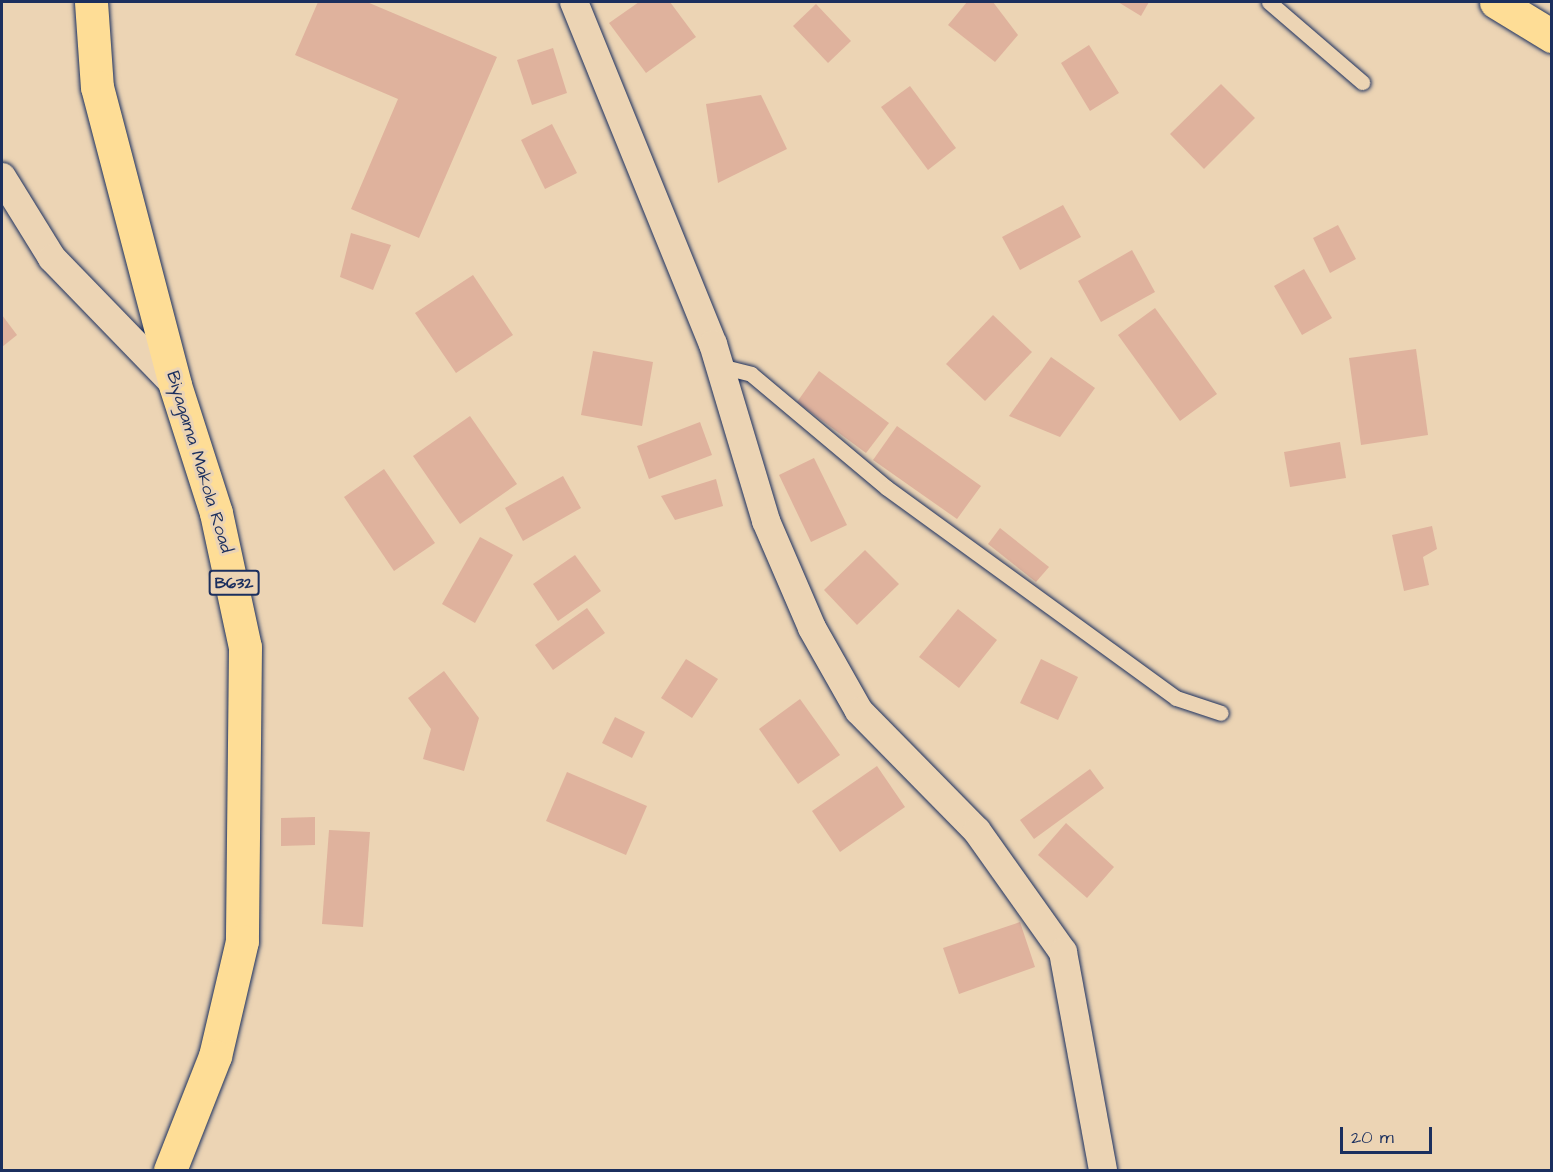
<!DOCTYPE html>
<style>
body{margin:0}
#map{position:relative;width:1553px;height:1172px;overflow:hidden;background:#ecd4b4;font-family:"Architects Daughter",sans-serif}
div>[style]{position:absolute}
.building>*{inset:0;background:#dfb29d}
.roads{filter:drop-shadow(0 0 2px #1b2f5e) drop-shadow(0 0 2px #1b2f5e)}
.service>*{height:15px;margin:-7.5px;padding:0 7.5px;transform-origin:7.5px;border-radius:7.5px;background:#ecd4b4}
.minor>*{height:28px;margin:-14px;padding:0 14px;transform-origin:14px;border-radius:14px;background:#ecd4b4}
.primary>*{height:33px;margin:-16.5px;padding:0 16.5px;transform-origin:16.5px;border-radius:16.5px;background:#fedd96}
.motorway>*{height:33px;margin:-16.5px;padding:0 16.5px;transform-origin:16.5px;border-radius:16.5px;background:#fedd96}
span{translate:-50% -50%;white-space:nowrap;text-align:center;line-height:1.15;-webkit-text-stroke:6px #ecd4b4;paint-order:stroke}
.shield-label span{padding:2px 4px;background:#ecd4b4;border:2px solid;border-radius:4px;-webkit-text-stroke-width:0}
.shield-label{font-size:16px;color:#1b2f5e;font-weight:700}
.street-label{font-size:18px;color:#1b2f5e}
.frame{position:absolute;inset:0;border:3px solid #1b2f5e;pointer-events:none}
.scale{position:absolute;left:1340px;top:1127px;width:92px;height:27px;box-sizing:border-box;border:3px solid #1b2f5e;border-top:0;padding-left:8px;font-size:18px;line-height:21px;white-space:nowrap;color:#1b2f5e;-webkit-text-stroke:4px #ecd4b4;paint-order:stroke}
</style>
<div id="map">
<div class="building">
<div style="clip-path:polygon(318px 2px,367px 2px,497px 57px,419px 238px,351px 209px,398px 99px,295px 55px)"></div>
<div style="clip-path:polygon(639px 2px,670px 2px,696px 37px,646px 73px,609px 23px)"></div>
<div style="clip-path:polygon(967px 2px,993px 2px,1018px 35px,995px 62px,948px 25px)"></div>
<div style="clip-path:polygon(1118px 2px,1149px 2px,1141px 16px)"></div>
<div style="clip-path:polygon(816px 4px,851px 41px,828px 63px,793px 26px)"></div>
<div style="clip-path:polygon(1089px 45px,1119px 93px,1090px 111px,1061px 63px)"></div>
<div style="clip-path:polygon(553px 48px,567px 93px,532px 105px,517px 60px)"></div>
<div style="clip-path:polygon(1221px 84px,1255px 118px,1204px 169px,1170px 134px)"></div>
<div style="clip-path:polygon(910px 86px,956px 148px,928px 170px,881px 107px)"></div>
<div style="clip-path:polygon(761px 95px,787px 149px,718px 183px,706px 104px)"></div>
<div style="clip-path:polygon(552px 124px,577px 173px,545px 189px,521px 140px)"></div>
<div style="clip-path:polygon(1063px 205px,1081px 237px,1020px 270px,1002px 237px)"></div>
<div style="clip-path:polygon(1338px 225px,1356px 259px,1330px 273px,1313px 238px)"></div>
<div style="clip-path:polygon(351px 233px,391px 245px,373px 290px,340px 277px)"></div>
<div style="clip-path:polygon(1132px 250px,1155px 292px,1101px 322px,1078px 281px)"></div>
<div style="clip-path:polygon(1304px 269px,1332px 318px,1302px 335px,1274px 286px)"></div>
<div style="clip-path:polygon(473px 275px,513px 335px,456px 373px,415px 313px)"></div>
<div style="clip-path:polygon(1155px 308px,1217px 394px,1180px 421px,1118px 335px)"></div>
<div style="clip-path:polygon(2px 315px,17px 335px,2px 347px)"></div>
<div style="clip-path:polygon(993px 315px,1032px 352px,985px 401px,946px 364px)"></div>
<div style="clip-path:polygon(1416px 349px,1428px 435px,1361px 445px,1349px 358px)"></div>
<div style="clip-path:polygon(593px 351px,653px 362px,642px 426px,581px 415px)"></div>
<div style="clip-path:polygon(1051px 357px,1095px 388px,1060px 437px,1009px 416px)"></div>
<div style="clip-path:polygon(819px 371px,889px 423px,866px 453px,797px 402px)"></div>
<div style="clip-path:polygon(470px 416px,517px 484px,460px 524px,413px 456px)"></div>
<div style="clip-path:polygon(700px 422px,712px 455px,649px 479px,637px 446px)"></div>
<div style="clip-path:polygon(897px 426px,981px 486px,957px 519px,873px 460px)"></div>
<div style="clip-path:polygon(1340px 442px,1346px 478px,1290px 487px,1284px 452px)"></div>
<div style="clip-path:polygon(814px 458px,847px 525px,811px 542px,779px 475px)"></div>
<div style="clip-path:polygon(384px 469px,435px 543px,394px 571px,344px 497px)"></div>
<div style="clip-path:polygon(563px 476px,581px 508px,523px 541px,505px 508px)"></div>
<div style="clip-path:polygon(716px 479px,723px 506px,675px 520px,661px 496px)"></div>
<div style="clip-path:polygon(1432px 526px,1437px 549px,1423px 557px,1429px 585px,1404px 591px,1392px 535px)"></div>
<div style="clip-path:polygon(1000px 528px,1049px 567px,1036px 582px,988px 544px)"></div>
<div style="clip-path:polygon(480px 537px,513px 555px,475px 623px,442px 604px)"></div>
<div style="clip-path:polygon(865px 550px,899px 584px,857px 625px,824px 590px)"></div>
<div style="clip-path:polygon(575px 555px,601px 591px,558px 621px,533px 584px)"></div>
<div style="clip-path:polygon(587px 608px,605px 633px,553px 670px,535px 645px)"></div>
<div style="clip-path:polygon(958px 609px,997px 640px,959px 688px,919px 657px)"></div>
<div style="clip-path:polygon(686px 659px,718px 679px,692px 718px,661px 698px)"></div>
<div style="clip-path:polygon(1041px 659px,1078px 677px,1058px 720px,1020px 703px)"></div>
<div style="clip-path:polygon(444px 671px,479px 718px,464px 771px,423px 759px,431px 729px,408px 698px)"></div>
<div style="clip-path:polygon(800px 699px,840px 755px,798px 784px,759px 729px)"></div>
<div style="clip-path:polygon(615px 717px,645px 732px,632px 758px,602px 743px)"></div>
<div style="clip-path:polygon(877px 766px,905px 807px,840px 852px,812px 811px)"></div>
<div style="clip-path:polygon(1090px 769px,1104px 788px,1034px 839px,1020px 820px)"></div>
<div style="clip-path:polygon(567px 772px,647px 806px,626px 855px,546px 821px)"></div>
<div style="clip-path:polygon(315px 817px,315px 845px,281px 846px,281px 818px)"></div>
<div style="clip-path:polygon(1066px 823px,1114px 867px,1087px 898px,1038px 855px)"></div>
<div style="clip-path:polygon(329px 830px,370px 832px,363px 927px,322px 924px)"></div>
<div style="clip-path:polygon(1020px 922px,1035px 967px,959px 994px,943px 948px)"></div>
</div>
<div class="roads">
<div class="service">
<div style="left:1269px;top:2px;width:123px;rotate:40.7deg"></div>
<div style="left:720px;top:366px;width:32px;rotate:14deg"></div>
<div style="left:751px;top:374px;width:177px;rotate:40deg"></div>
<div style="left:887px;top:488px;width:357px;rotate:36deg"></div>
<div style="left:1176px;top:698px;width:47px;rotate:18.4deg"></div>
</div>
<div class="minor">
<div style="left:574px;top:2px;width:369px;rotate:67.9deg"></div>
<div style="left:713px;top:344px;width:185px;rotate:73.3deg"></div>
<div style="left:766px;top:521px;width:116px;rotate:66.7deg"></div>
<div style="left:812px;top:628px;width:95px;rotate:60.5deg"></div>
<div style="left:859px;top:711px;width:168px;rotate:45.5deg"></div>
<div style="left:977px;top:831px;width:148px;rotate:54.6deg"></div>
<div style="left:1063px;top:952px;width:222px;rotate:79.6deg"></div>
<div style="left:2px;top:177px;width:95px;rotate:58.3deg"></div>
<div style="left:52px;top:258px;width:177px;rotate:45.9deg"></div>
</div>
<div class="primary">
<div style="left:91px;top:2px;width:85px;rotate:86deg"></div>
<div style="left:97px;top:87px;width:308px;rotate:75.3deg"></div>
<div style="left:175px;top:385px;width:134px;rotate:72.2deg"></div>
<div style="left:216px;top:513px;width:137px;rotate:77.8deg"></div>
<div style="left:245px;top:647px;width:294px;rotate:90.6deg"></div>
<div style="left:242px;top:941px;width:118px;rotate:103.2deg"></div>
<div style="left:215px;top:1056px;width:123px;rotate:111.5deg"></div>
</div>
<div class="motorway">
<div style="left:1496px;top:2px;width:66px;rotate:31.3deg"></div>
</div>
</div>
<div class="shield-label">
<span style="left:234px;top:583px">B632</span>
</div>
<div class="street-label">
<span style="left:199px;top:462px;rotate:73deg">Biyagama Makola Road</span>
</div>
<div class="frame"></div>
<div class="scale">20 m</div>
</div>
